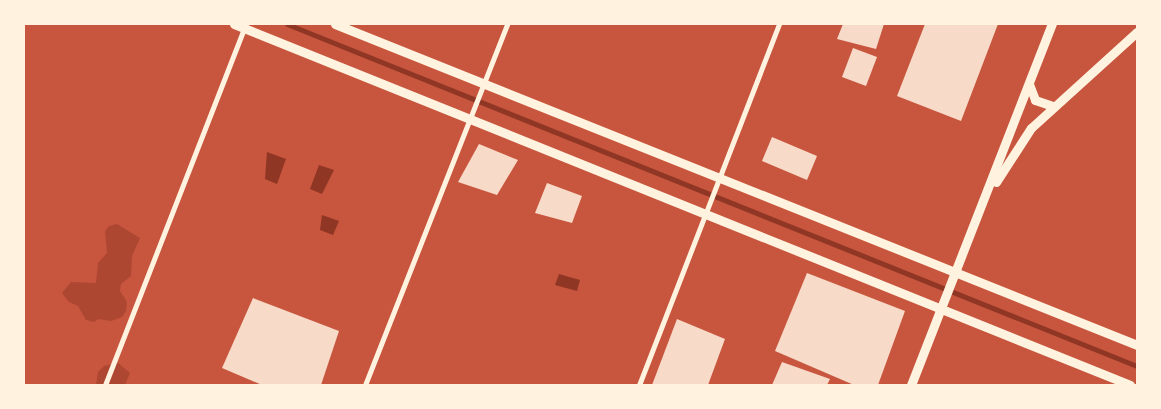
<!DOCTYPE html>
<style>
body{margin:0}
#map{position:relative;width:1161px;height:409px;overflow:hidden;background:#c8553d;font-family:"Work Sans",sans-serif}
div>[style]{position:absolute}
.green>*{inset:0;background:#ae4732}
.water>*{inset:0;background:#8f3625}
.stream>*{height:5px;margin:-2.5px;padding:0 2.5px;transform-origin:2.5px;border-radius:2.5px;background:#8f3625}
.building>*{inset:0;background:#f7dbc8}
.minor>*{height:5px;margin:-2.5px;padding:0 2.5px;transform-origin:2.5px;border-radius:2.5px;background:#fff3e0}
.tertiary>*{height:9px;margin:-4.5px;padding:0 4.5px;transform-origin:4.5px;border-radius:4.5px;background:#fff3e0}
span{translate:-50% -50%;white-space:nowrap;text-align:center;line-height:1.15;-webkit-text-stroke:4.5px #fff3e0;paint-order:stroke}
.frame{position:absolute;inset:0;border:25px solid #fff3e0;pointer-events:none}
</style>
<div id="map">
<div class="green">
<div style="clip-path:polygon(117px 224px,140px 238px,132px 256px,131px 276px,121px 284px,120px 291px,127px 302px,126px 311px,122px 317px,111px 321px,98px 319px,94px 322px,86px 320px,78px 306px,69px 302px,62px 293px,71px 282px,96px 283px,98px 263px,107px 253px,105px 231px,109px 226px)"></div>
<div style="clip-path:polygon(118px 363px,130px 373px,125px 385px,96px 385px,98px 372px,104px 366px)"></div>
</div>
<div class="water">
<div style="clip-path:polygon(267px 152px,286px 159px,277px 184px,265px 179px)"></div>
<div style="clip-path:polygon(319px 165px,334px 170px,322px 194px,310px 189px)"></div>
<div style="clip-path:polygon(322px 215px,339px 221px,333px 235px,320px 230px)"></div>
<div style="clip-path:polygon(559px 274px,580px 280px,577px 291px,555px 285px)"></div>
</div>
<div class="stream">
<div style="left:287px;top:24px;width:916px;rotate:21.92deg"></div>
</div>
<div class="building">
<div style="clip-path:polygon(843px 24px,884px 24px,876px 49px,837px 39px)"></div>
<div style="clip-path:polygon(925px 24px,998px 24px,961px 121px,897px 96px)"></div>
<div style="clip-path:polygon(853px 48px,877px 57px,866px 86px,842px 77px)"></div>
<div style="clip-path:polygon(772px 137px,817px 156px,807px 180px,762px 161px)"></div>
<div style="clip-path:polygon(479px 144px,518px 160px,497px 195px,458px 182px)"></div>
<div style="clip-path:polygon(547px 183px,582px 196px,572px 223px,535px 213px)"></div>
<div style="clip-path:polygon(807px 273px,905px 311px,878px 385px,854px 385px,775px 351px)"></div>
<div style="clip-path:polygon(253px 298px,339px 331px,321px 385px,262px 385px,222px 368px)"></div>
<div style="clip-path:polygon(677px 319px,725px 339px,708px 385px,652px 385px)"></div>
<div style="clip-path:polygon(782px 362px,830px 379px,827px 385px,772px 385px)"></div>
</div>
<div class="minor">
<div style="left:105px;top:385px;width:388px;rotate:-68.7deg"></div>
<div style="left:365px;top:385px;width:388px;rotate:-68.5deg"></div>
<div style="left:639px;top:385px;width:387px;rotate:-68.8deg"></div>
</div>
<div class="tertiary">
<div style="left:234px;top:24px;width:966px;rotate:21.94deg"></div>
<div style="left:335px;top:24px;width:864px;rotate:21.81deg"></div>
<div style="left:1029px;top:84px;width:17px;rotate:69deg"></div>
<div style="left:1035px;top:100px;width:18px;rotate:19deg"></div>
<div style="left:996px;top:182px;width:64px;rotate:-57.1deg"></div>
<div style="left:1031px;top:128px;width:143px;rotate:-42.2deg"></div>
<div style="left:911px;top:385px;width:388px;rotate:-68.7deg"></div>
</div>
<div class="frame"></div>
</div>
